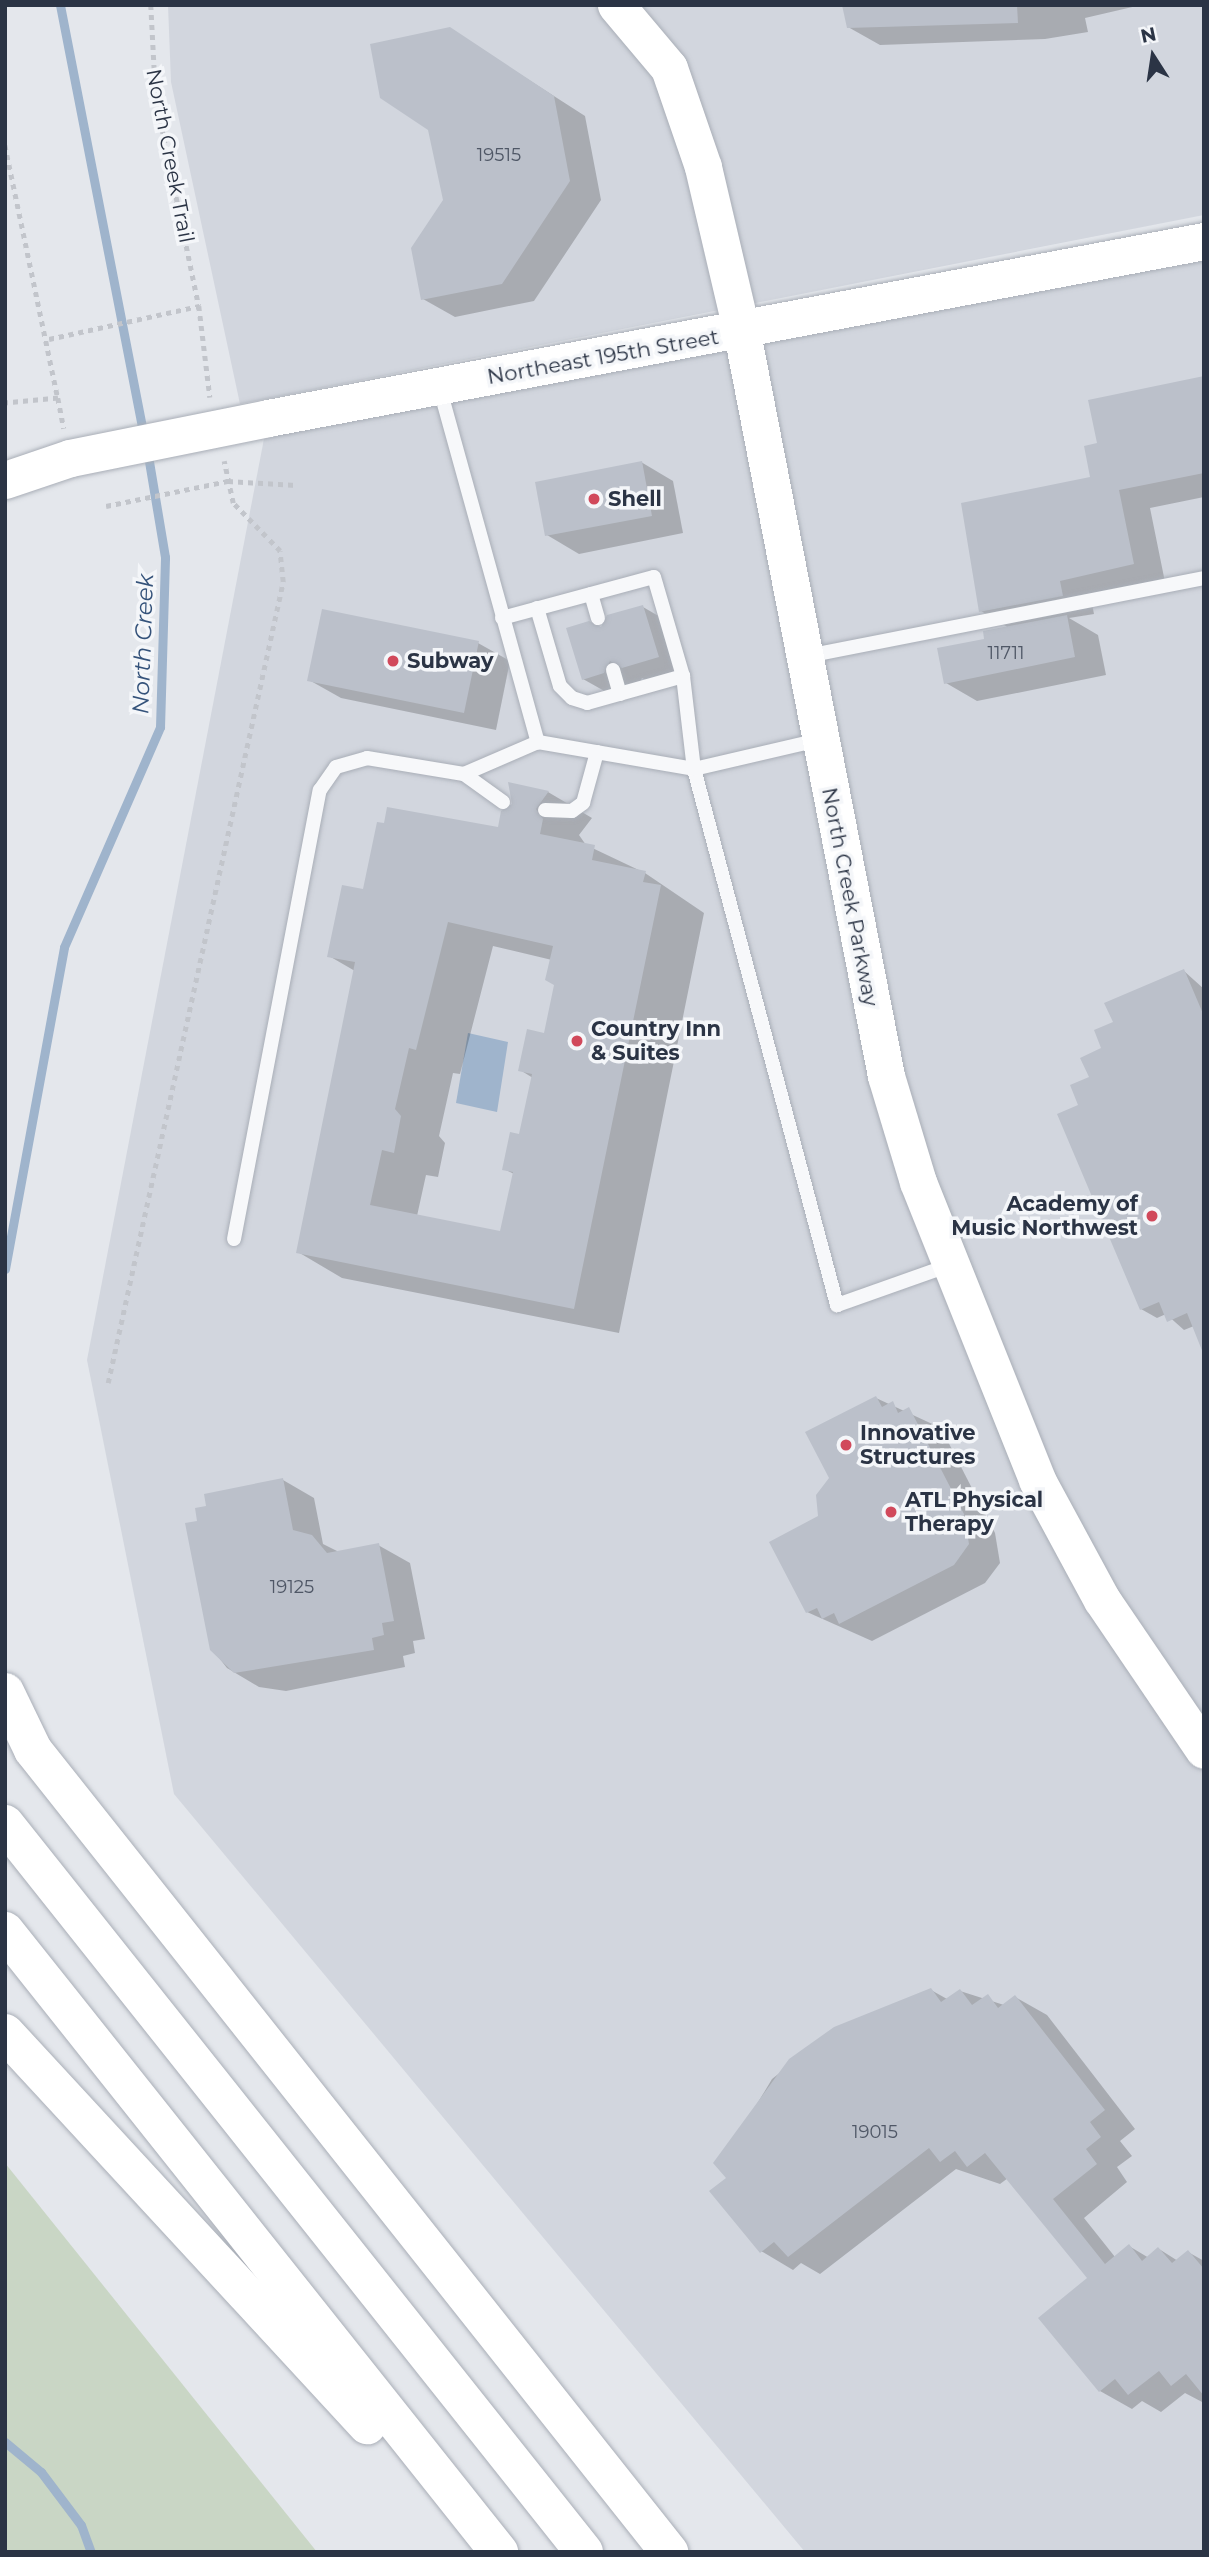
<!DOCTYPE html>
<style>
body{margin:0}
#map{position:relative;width:1209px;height:2557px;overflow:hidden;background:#e4e7ec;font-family:Montserrat,sans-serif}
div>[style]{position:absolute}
.built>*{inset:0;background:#d2d6de}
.green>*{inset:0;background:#c9d6c5}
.water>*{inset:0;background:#9fb4cc}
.shadow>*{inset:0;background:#0003}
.stream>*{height:9px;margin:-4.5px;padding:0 4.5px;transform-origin:4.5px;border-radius:4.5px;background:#9fb4cc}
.building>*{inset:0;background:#bbc0ca}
.path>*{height:4.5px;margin-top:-2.25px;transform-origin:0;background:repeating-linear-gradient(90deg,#c2c5cb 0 5px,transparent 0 10px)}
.roads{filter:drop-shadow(0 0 2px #a9aeb7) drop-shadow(0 0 2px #a9aeb7)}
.lane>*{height:14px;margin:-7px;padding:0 7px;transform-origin:7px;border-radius:7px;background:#f7f8fa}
.secondary>*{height:37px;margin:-18.5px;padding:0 18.5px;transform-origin:18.5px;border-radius:18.5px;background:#fff}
.highway>*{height:38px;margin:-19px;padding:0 19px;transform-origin:19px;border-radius:19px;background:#fff}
.dots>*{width:19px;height:19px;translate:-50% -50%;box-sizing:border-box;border:4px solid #f4f6f9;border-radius:50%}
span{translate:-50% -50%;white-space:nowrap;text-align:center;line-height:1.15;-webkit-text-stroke:7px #f4f6f9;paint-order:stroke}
.number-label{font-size:18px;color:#4f5766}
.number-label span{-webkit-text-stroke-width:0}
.street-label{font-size:21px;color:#2b3445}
.poi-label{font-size:21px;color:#2b3445;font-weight:700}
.left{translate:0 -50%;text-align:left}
.right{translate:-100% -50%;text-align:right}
.water-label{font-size:23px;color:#34527a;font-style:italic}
.frame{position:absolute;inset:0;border:7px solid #2b3445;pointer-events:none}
.north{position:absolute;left:1118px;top:21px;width:70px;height:70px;-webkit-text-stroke:5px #f4f6f9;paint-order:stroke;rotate:348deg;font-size:19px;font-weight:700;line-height:28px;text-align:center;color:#2b3445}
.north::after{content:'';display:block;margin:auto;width:24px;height:32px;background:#2b3445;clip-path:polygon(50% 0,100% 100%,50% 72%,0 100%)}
</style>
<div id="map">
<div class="built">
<div style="clip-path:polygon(168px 5px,1204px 5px,1204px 215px,240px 404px,171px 82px)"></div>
<div style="clip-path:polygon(1204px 241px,1204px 2552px,805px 2552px,174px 1794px,87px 1360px,268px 418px)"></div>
</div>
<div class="green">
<div style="clip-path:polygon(5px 2163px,317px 2552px,5px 2552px)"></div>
</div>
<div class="water">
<div style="clip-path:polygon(468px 1033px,508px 1042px,497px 1112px,456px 1103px)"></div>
</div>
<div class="shadow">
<div style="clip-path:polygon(844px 5px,1141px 5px,1085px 18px,1088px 32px,1045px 39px,880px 45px,848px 27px)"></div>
<div style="clip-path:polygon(450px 29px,585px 116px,601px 200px,534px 301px,455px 317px,423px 299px,444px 200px)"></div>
<div style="clip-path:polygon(1204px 378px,1204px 497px,1150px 508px,1165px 582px,1091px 599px,1094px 614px,1069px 618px,1098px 635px,1106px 675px,977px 701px,946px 683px,987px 640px,1009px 628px,981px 611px,1092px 479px,1099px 445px)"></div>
<div style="clip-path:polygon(641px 462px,673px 481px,683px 533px,579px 554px,547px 535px)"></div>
<div style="clip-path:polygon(643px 607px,674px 625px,689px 675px,656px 685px,642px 678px,636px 691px,615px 697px,583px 679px,602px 629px)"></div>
<div style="clip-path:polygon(478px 643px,510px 661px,496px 730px,341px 698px,309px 680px)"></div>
<div style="clip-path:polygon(evenodd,510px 784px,548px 792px,592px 818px,579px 835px,586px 845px,645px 873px,704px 913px,619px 1333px,342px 1278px,298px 1252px,355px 971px,329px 956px,364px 891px,499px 829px,514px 804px,510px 784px,493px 946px,552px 960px,556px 984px,546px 1035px,520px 1070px,533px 1078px,521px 1136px,504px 1169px,514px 1174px,502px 1233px,417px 1216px,426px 1175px,438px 1177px,445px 1143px,439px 1136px,453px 1073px,460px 1074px,493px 946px)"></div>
<div style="clip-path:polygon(1184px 971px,1204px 989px,1204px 1337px,1194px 1326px,1184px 1330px,1166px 1314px,1157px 1318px,1141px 1309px,1080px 1106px,1115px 1023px)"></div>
<div style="clip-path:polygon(876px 1398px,941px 1428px,995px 1533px,1000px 1563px,985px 1583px,872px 1641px,807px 1612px,831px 1478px)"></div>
<div style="clip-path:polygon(283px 1480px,314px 1498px,323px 1544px,339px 1552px,378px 1545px,410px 1563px,425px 1639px,413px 1641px,415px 1653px,403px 1656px,405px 1667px,286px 1691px,259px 1687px,227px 1668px,212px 1649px,199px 1522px)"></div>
<div style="clip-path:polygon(931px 1990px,947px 1999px,960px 1991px,1004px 2005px,1015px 1997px,1047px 2015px,1135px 2129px,1120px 2141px,1132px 2156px,1117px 2167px,1127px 2182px,1084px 2218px,1115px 2257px,1129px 2246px,1149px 2258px,1159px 2249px,1178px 2261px,1188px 2252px,1204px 2261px,1204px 2403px,1185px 2393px,1161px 2412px,1142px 2401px,1132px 2409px,1100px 2391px,1041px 2318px,1090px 2278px,1008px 2178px,1000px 2184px,956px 2169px,820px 2274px,801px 2263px,793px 2270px,761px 2251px,728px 2178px,727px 2154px,772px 2079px,835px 2029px)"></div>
</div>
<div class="stream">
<div style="left:60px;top:5px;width:439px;rotate:79deg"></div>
<div style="left:5px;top:1269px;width:327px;rotate:-79.6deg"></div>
<div style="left:64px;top:947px;width:240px;rotate:-66.4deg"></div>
<div style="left:160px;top:727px;width:170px;rotate:-88.3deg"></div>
<div style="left:165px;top:557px;width:109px;rotate:-99.5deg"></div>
<div style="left:5px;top:2442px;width:47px;rotate:39.8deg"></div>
<div style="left:41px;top:2472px;width:66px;rotate:53deg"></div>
<div style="left:81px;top:2525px;width:29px;rotate:70deg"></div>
</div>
<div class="building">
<div style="clip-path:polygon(842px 5px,1017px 5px,1018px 23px,847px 28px)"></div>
<div style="clip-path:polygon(450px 27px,554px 96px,570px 181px,502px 284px,421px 300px,411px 248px,443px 200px,428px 130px,380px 98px,370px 44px)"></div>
<div style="clip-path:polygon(1204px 376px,1204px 473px,1119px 490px,1134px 564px,1060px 581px,1063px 596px,979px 612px,961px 503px,1090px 477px,1084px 446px,1097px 443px,1088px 400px)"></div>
<div style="clip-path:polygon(642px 461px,652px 516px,545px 536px,535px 482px)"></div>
<div style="clip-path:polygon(643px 605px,659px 657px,622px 668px,610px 661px,604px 673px,582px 680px,566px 628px,589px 621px,601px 627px,607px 615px)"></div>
<div style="clip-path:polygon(322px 609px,479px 641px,464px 713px,307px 681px)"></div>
<div style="clip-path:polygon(1067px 615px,1075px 657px,944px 684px,937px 648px,984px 639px,983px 631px)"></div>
<div style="clip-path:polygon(evenodd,508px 782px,549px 791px,536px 809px,543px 819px,540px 834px,595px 845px,592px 860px,646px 871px,643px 882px,661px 885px,574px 1309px,296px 1253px,355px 962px,327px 957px,342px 885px,363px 889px,377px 822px,384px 823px,387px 807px,498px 827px,501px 811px,512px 804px,508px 782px,448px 922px,553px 946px,545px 980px,554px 985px,544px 1033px,527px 1029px,518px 1071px,532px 1074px,519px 1134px,510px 1132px,502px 1170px,513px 1172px,500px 1231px,370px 1205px,382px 1150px,394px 1153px,401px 1116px,395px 1109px,409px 1048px,416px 1050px,448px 922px)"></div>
<div style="clip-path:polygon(1184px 969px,1204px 1016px,1203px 1353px,1187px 1313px,1167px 1322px,1159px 1302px,1140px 1310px,1057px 1114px,1078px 1105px,1070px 1085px,1089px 1077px,1080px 1058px,1101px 1048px,1094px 1030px,1113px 1022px,1104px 1003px)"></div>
<div style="clip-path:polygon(876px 1396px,882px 1407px,893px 1401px,898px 1413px,909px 1407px,964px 1514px,969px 1544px,954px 1565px,839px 1624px,834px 1613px,822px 1619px,817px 1608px,806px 1613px,769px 1542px,818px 1516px,816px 1495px,829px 1478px,805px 1432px)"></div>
<div style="clip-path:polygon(283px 1478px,293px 1530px,312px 1535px,327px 1553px,379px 1543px,394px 1621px,382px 1623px,384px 1635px,372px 1638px,374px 1650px,234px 1673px,210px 1650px,185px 1523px,197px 1521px,195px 1508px,206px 1506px,204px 1494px)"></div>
<div style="clip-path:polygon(931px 1988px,941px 2002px,960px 1989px,972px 2005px,988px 1994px,998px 2008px,1015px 1995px,1105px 2110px,1090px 2122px,1101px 2137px,1086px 2149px,1097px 2164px,1053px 2199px,1105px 2264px,1129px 2244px,1142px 2261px,1158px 2247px,1172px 2263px,1188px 2250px,1204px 2269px,1204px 2396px,1186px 2374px,1171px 2386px,1159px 2371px,1128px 2395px,1115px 2379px,1099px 2392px,1038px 2318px,1087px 2278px,985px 2153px,967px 2167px,955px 2151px,940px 2162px,929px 2148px,788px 2257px,774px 2242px,760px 2253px,709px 2191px,726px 2178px,713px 2163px,789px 2059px,834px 2027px)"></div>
</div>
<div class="path">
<div style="left:151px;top:5px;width:94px;rotate:87deg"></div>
<div style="left:156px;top:99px;width:211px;rotate:78.3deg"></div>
<div style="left:199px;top:306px;width:92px;rotate:83.1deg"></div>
<div style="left:5px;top:145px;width:258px;rotate:78.2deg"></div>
<div style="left:58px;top:398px;width:53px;rotate:174.6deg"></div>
<div style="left:49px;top:339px;width:154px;rotate:-12.4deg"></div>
<div style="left:58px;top:398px;width:31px;rotate:79deg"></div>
<div style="left:106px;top:506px;width:125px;rotate:-11.6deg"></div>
<div style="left:228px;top:481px;width:68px;rotate:3.4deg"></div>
<div style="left:108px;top:1383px;width:820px;rotate:-77.68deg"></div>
<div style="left:283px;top:582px;width:31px;rotate:-96deg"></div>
<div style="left:280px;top:551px;width:67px;rotate:-134.4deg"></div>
<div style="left:233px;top:503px;width:43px;rotate:-102.1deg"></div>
</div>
<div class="roads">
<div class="lane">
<div style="left:439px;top:386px;width:370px;rotate:74.5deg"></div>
<div style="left:591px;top:594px;width:25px;rotate:74deg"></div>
<div style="left:537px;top:608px;width:81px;rotate:73.6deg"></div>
<div style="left:560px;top:686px;width:17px;rotate:45deg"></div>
<div style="left:572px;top:698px;width:16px;rotate:18deg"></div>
<div style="left:587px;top:703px;width:100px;rotate:-15.7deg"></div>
<div style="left:502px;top:618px;width:157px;rotate:-15.1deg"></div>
<div style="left:654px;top:577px;width:103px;rotate:73.7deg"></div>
<div style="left:683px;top:676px;width:94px;rotate:83.3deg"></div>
<div style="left:694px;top:769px;width:555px;rotate:75.06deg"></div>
<div style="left:837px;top:1305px;width:117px;rotate:-19.5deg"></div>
<div style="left:807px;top:656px;width:405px;rotate:-11.1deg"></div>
<div style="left:613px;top:670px;width:25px;rotate:74deg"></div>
<div style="left:464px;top:774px;width:48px;rotate:35.7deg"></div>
<div style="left:545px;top:810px;width:27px;rotate:2deg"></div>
<div style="left:572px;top:811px;width:14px;rotate:-36deg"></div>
<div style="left:583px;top:803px;width:53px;rotate:-74.6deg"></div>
<div style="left:234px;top:1239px;width:457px;rotate:-79.2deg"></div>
<div style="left:320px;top:790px;width:28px;rotate:-55deg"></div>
<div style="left:336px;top:767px;width:32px;rotate:-16deg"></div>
<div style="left:367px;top:758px;width:98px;rotate:9.4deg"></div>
<div style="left:464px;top:774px;width:81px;rotate:-23.4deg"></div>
<div style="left:538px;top:742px;width:158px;rotate:9.8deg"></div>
<div style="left:694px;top:769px;width:128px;rotate:-13.1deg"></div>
</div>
<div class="secondary">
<div style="left:616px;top:5px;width:82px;rotate:49.9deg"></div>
<div style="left:669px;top:68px;width:105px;rotate:71deg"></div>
<div style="left:703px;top:167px;width:171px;rotate:76.8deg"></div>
<div style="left:742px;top:333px;width:757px;rotate:79.03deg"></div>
<div style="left:886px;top:1076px;width:111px;rotate:73.2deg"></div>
<div style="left:918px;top:1182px;width:321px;rotate:68.2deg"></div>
<div style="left:1037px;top:1480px;width:136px;rotate:61.6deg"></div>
<div style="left:1102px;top:1600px;width:181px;rotate:55.8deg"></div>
<div style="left:5px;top:480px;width:69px;rotate:-18.7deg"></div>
<div style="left:70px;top:458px;width:202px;rotate:-11.4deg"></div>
<div style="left:268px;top:418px;width:953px;rotate:-10.71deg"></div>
</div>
<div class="highway">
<div style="left:5px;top:1692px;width:64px;rotate:64.2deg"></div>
<div style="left:33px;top:1750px;width:1024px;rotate:51.58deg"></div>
<div style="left:5px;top:1824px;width:930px;rotate:51.5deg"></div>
<div style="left:5px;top:1931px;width:794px;rotate:51.5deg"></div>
<div style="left:5px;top:2033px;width:534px;rotate:47.28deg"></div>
</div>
</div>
<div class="dots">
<div style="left:594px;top:499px;background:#d1495b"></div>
<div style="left:393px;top:661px;background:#d1495b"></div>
<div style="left:577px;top:1041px;background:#d1495b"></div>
<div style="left:1152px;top:1216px;background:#d1495b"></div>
<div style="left:846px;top:1445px;background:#d1495b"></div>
<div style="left:891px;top:1512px;background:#d1495b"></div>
</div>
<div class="number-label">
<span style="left:499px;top:155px">19515</span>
<span style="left:1006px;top:653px">11711</span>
<span style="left:292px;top:1587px">19125</span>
<span style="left:875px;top:2132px">19015</span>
</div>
<div class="street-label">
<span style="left:170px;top:156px;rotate:79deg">North Creek Trail</span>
<span style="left:603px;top:357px;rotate:-10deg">Northeast 195th Street</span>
<span style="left:850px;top:897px;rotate:79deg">North Creek Parkway</span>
</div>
<div class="poi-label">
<span class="left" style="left:608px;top:499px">Shell</span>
<span class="left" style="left:407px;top:661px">Subway</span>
<span class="left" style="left:591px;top:1041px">Country Inn<br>&amp; Suites</span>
<span class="right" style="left:1138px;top:1216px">Academy of<br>Music Northwest</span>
<span class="left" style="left:860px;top:1445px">Innovative<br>Structures</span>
<span class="left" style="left:905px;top:1512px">ATL Physical<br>Therapy</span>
</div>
<div class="water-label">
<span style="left:143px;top:644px;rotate:-88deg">North Creek</span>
</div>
<div class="frame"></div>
<div class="north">N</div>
</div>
